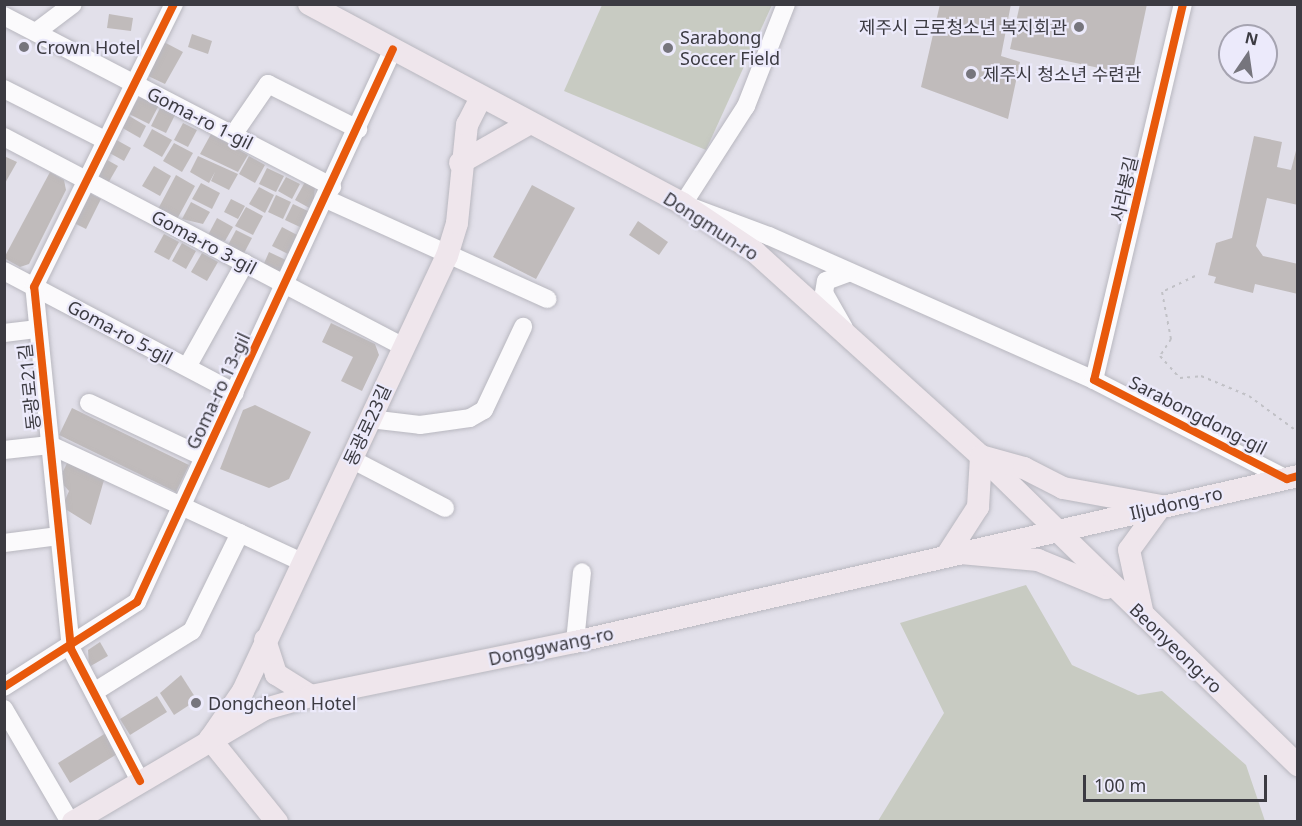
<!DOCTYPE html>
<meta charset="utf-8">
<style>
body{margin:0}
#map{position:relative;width:1302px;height:826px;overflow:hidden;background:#e2e0ea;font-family:"Noto Sans","Noto Sans KR",sans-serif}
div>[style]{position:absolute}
.green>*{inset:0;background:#c8cbc2}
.building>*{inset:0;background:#c0bbbb}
.path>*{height:2px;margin-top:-1px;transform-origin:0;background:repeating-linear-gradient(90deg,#c1c1c6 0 3px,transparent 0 7.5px)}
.roads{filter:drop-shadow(0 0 2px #b8b7bf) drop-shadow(0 0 2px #b8b7bf)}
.minor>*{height:18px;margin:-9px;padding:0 9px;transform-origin:9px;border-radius:9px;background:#fbfafc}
.major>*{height:22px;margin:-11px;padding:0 11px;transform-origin:11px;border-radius:11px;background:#efe6ec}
.cycleway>*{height:8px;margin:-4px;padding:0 4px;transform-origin:4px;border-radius:4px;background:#e8590c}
.dots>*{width:16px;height:16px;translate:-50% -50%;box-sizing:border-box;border:3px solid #eceafb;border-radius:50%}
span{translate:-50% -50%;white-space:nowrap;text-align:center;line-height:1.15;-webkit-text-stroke:4.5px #eceafb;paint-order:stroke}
.poi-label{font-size:18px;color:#3c3b42}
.right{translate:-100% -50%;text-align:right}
.left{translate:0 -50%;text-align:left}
.street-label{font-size:18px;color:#3c3b42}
.frame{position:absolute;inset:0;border:6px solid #3c3b42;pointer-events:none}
.north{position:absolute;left:1218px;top:24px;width:60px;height:60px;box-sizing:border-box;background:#eceafb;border:2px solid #a6a4b1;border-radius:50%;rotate:13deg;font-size:16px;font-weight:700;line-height:24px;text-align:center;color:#3c3b42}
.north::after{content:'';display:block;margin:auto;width:21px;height:27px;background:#76757d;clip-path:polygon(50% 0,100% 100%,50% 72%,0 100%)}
.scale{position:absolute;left:1083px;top:775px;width:184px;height:27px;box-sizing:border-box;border:3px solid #3c3b42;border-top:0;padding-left:8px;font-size:18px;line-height:21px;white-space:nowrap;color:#3c3b42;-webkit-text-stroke:4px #eceafb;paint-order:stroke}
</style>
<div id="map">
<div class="green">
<div style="clip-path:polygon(602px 5px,772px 5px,706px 150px,564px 91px)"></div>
<div style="clip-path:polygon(1026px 585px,1072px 665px,1138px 695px,1162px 691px,1246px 765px,1265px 821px,878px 821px,944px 713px,900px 623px)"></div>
</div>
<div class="building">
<div style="clip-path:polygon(940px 4px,1011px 4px,1001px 56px,1020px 62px,1008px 119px,921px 87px)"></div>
<div style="clip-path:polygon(1020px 4px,1147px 4px,1132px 75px,1010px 49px)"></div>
<div style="clip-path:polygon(109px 14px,133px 18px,131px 31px,107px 28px)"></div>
<div style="clip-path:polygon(192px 34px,212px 41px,208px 54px,188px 47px)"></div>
<div style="clip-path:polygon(164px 42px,183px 52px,165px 84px,146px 75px)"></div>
<div style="clip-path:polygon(142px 94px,160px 103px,149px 124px,127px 113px)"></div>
<div style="clip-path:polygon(160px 108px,175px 115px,166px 133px,151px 126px)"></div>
<div style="clip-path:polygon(126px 114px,146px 126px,140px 138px,119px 126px)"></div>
<div style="clip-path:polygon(183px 123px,197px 130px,188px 147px,174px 140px)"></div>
<div style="clip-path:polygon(152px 129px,172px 140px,162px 157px,143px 146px)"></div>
<div style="clip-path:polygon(211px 134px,248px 155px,238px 172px,200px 154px)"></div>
<div style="clip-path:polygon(1254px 136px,1282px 142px,1277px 167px,1291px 170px,1298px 143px,1298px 205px,1267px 198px,1256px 246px,1263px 256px,1298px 264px,1298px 294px,1255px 284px,1253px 293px,1214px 283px,1216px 277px,1208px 275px,1216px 243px,1232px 238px)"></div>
<div style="clip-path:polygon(113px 138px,131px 148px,124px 161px,106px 151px)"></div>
<div style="clip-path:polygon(174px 143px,193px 153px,182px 172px,163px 161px)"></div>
<div style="clip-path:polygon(4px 156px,17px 162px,4px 185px)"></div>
<div style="clip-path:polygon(198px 156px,238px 174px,229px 190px,211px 181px,215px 172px,209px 183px,190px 172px)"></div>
<div style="clip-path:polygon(249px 156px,265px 165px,255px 183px,239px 174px)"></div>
<div style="clip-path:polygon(102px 157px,118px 166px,107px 185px,98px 180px)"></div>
<div style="clip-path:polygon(154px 166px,171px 176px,160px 196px,142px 186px)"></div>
<div style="clip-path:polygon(267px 168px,284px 176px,276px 192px,259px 184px)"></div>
<div style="clip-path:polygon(50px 172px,64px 180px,66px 190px,29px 264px,20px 267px,4px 258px)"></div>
<div style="clip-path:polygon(176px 175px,195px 186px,176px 221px,157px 211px)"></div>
<div style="clip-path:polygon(286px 177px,300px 184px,292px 199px,278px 191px)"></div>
<div style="clip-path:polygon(305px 182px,315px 187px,313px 210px,295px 200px)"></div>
<div style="clip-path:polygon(201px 183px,220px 193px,212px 209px,192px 199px)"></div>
<div style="clip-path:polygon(532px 185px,575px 208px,536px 279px,493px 257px)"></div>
<div style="clip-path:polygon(259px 187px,274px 195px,265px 213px,249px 204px)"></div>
<div style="clip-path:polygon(89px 193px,101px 199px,86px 229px,70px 221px)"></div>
<div style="clip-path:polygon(276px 195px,291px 202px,283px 219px,268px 212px)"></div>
<div style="clip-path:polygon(231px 199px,245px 206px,238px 219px,224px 212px)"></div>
<div style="clip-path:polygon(191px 202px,210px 212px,203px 224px,182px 219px)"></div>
<div style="clip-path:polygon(293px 204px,310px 212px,302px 228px,285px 220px)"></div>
<div style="clip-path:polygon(246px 207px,263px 216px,253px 235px,235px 226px)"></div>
<div style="clip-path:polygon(217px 218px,233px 227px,225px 241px,207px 237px)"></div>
<div style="clip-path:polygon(638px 221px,668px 242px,659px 255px,629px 235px)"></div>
<div style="clip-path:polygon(282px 227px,299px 236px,290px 255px,272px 246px)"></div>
<div style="clip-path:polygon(236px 230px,252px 238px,243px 255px,227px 247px)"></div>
<div style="clip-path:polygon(164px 234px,179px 242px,169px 260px,154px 252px)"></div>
<div style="clip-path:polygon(182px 243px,196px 251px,186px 269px,172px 261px)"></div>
<div style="clip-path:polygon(269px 252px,288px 261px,283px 273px,262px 268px)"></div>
<div style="clip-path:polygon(202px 253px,218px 262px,207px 281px,191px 272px)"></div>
<div style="clip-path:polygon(331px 323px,375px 344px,379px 355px,362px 391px,341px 381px,353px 357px,322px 342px)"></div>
<div style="clip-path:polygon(255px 405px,311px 432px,289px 479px,269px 488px,220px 469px,243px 410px)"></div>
<div style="clip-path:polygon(72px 408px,189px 465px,176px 492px,59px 435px)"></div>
<div style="clip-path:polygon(67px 463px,104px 480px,91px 525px,62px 507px,69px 491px,59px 480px)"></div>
<div style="clip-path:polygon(100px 642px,108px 656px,89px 667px,88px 650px)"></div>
<div style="clip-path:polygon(181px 675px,197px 700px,174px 715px,160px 693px)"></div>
<div style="clip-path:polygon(157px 696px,167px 712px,130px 735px,120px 719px)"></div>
<div style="clip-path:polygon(109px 731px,122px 751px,70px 783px,58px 763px)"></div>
</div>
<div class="path">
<div style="left:1195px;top:276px;width:37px;rotate:154deg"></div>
<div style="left:1162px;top:292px;width:48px;rotate:79.2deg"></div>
<div style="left:1171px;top:339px;width:20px;rotate:123deg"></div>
<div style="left:1160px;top:356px;width:30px;rotate:48deg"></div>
<div style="left:1180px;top:378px;width:21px;rotate:-5deg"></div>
<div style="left:1201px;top:376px;width:52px;rotate:22.6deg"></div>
<div style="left:1249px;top:396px;width:61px;rotate:36.3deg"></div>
</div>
<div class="roads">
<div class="minor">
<div style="left:786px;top:4px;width:110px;rotate:111.4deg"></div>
<div style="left:746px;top:106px;width:117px;rotate:122.7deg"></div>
<div style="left:683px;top:204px;width:92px;rotate:20.4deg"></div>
<div style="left:769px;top:236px;width:355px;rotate:23.9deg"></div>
<div style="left:1094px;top:380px;width:217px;rotate:27.2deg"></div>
<div style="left:4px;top:16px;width:370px;rotate:27.5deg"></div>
<div style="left:36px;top:32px;width:46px;rotate:-37.1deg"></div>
<div style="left:4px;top:89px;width:113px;rotate:26.8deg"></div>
<div style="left:233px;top:135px;width:62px;rotate:-55.5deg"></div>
<div style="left:268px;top:84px;width:101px;rotate:26.6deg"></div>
<div style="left:4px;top:137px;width:452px;rotate:27.7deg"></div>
<div style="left:326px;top:199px;width:243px;rotate:24.3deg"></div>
<div style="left:4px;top:271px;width:261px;rotate:27.8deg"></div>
<div style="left:844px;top:328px;width:40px;rotate:-119.7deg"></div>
<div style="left:824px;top:293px;width:12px;rotate:-81deg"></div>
<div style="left:826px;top:281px;width:23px;rotate:-20deg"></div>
<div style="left:4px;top:333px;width:34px;rotate:-7deg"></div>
<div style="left:187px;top:367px;width:119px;rotate:-60.9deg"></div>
<div style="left:1094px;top:380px;width:386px;rotate:-76.7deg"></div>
<div style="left:89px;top:403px;width:127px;rotate:25.2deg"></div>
<div style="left:370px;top:419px;width:50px;rotate:6.8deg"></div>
<div style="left:420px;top:425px;width:50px;rotate:-8deg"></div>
<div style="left:470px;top:418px;width:16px;rotate:-30deg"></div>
<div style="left:484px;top:410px;width:92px;rotate:-64.8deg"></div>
<div style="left:4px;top:450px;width:46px;rotate:-6.2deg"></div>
<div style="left:50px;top:445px;width:278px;rotate:24.9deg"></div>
<div style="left:351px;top:459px;width:106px;rotate:27.5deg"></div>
<div style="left:4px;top:543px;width:55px;rotate:-7.3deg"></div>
<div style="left:575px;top:642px;width:70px;rotate:-84.3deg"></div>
<div style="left:4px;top:687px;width:158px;rotate:-32.6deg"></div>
<div style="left:137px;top:602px;width:609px;rotate:-65.16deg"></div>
<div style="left:94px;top:692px;width:115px;rotate:-31.9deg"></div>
<div style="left:192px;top:631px;width:109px;rotate:-63.9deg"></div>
<div style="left:4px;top:709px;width:131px;rotate:59.7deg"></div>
<div style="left:140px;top:781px;width:149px;rotate:-117.6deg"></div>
<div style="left:71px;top:649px;width:364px;rotate:-95.8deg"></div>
<div style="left:34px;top:287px;width:316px;rotate:-63.7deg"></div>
</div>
<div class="major">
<div style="left:309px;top:4px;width:424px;rotate:28.1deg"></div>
<div style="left:683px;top:204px;width:87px;rotate:33.7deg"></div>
<div style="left:755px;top:252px;width:304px;rotate:42.1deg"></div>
<div style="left:981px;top:456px;width:443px;rotate:44.3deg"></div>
<div style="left:460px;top:163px;width:81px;rotate:-29.7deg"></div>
<div style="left:1106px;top:588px;width:74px;rotate:-157.6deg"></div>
<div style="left:1038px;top:560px;width:89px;rotate:-174.9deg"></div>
<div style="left:949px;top:552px;width:54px;rotate:-57.2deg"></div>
<div style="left:978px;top:507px;width:51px;rotate:-86.6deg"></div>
<div style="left:981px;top:456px;width:45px;rotate:15.6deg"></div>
<div style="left:1024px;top:468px;width:44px;rotate:27.1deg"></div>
<div style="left:1063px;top:488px;width:100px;rotate:10.4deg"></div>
<div style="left:1161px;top:506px;width:54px;rotate:126deg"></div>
<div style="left:1129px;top:550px;width:66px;rotate:77.8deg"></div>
<div style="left:265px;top:640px;width:36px;rotate:72deg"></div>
<div style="left:276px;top:674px;width:41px;rotate:32.2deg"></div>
<div style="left:73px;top:822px;width:223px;rotate:-30.5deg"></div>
<div style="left:265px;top:709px;width:48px;rotate:-15.8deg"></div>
<div style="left:311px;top:696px;width:269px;rotate:-11.6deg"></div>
<div style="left:575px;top:642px;width:742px;rotate:-12.93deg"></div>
<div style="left:277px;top:822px;width:107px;rotate:-128.9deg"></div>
<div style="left:210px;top:739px;width:58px;rotate:-55.5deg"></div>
<div style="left:243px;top:691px;width:480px;rotate:-64.9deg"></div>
<div style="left:447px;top:256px;width:34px;rotate:-73deg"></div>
<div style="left:457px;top:223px;width:99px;rotate:-84.2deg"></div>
<div style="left:467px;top:125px;width:31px;rotate:-63deg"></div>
</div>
</div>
<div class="cycleway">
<div style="left:1183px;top:4px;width:386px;rotate:103.3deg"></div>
<div style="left:1094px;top:380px;width:217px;rotate:27.2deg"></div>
<div style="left:1287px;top:479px;width:11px;rotate:-15deg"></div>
<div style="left:4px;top:687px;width:158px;rotate:-32.6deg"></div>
<div style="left:137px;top:602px;width:609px;rotate:-65.16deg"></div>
<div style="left:140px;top:781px;width:149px;rotate:-117.6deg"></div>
<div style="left:71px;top:649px;width:364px;rotate:-95.8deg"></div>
<div style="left:34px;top:287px;width:316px;rotate:-63.7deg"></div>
</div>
<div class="dots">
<div style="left:1079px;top:27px;background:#76757d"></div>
<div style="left:24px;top:47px;background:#76757d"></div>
<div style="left:668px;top:48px;background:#76757d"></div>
<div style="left:971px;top:74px;background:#76757d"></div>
<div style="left:196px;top:703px;background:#76757d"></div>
</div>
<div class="poi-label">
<span class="right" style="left:1067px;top:27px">제주시 근로청소년 복지회관</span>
<span class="left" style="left:680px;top:48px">Sarabong<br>Soccer Field</span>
<span class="left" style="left:36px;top:47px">Crown Hotel</span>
<span class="left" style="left:983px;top:74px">제주시 청소년 수련관</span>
<span class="left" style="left:208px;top:703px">Dongcheon Hotel</span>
</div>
<div class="street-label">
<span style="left:200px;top:118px;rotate:27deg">Goma-ro 1-gil</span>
<span style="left:1124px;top:189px;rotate:-77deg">사라봉길</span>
<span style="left:711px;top:226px;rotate:33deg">Dongmun-ro</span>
<span style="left:204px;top:242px;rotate:28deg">Goma-ro 3-gil</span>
<span style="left:120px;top:332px;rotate:28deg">Goma-ro 5-gil</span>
<span style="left:29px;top:387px;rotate:-96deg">동광로21길</span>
<span style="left:218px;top:391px;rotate:-65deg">Goma-ro 13-gil</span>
<span style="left:1198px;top:415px;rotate:27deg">Sarabongdong-gil</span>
<span style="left:367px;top:425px;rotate:-65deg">동광로23길</span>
<span style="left:1176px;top:503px;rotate:-13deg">Iljudong-ro</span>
<span style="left:551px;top:646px;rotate:-12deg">Donggwang-ro</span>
<span style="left:1176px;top:648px;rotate:44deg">Beonyeong-ro</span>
</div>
<div class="frame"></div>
<div class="north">N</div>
<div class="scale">100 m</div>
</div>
